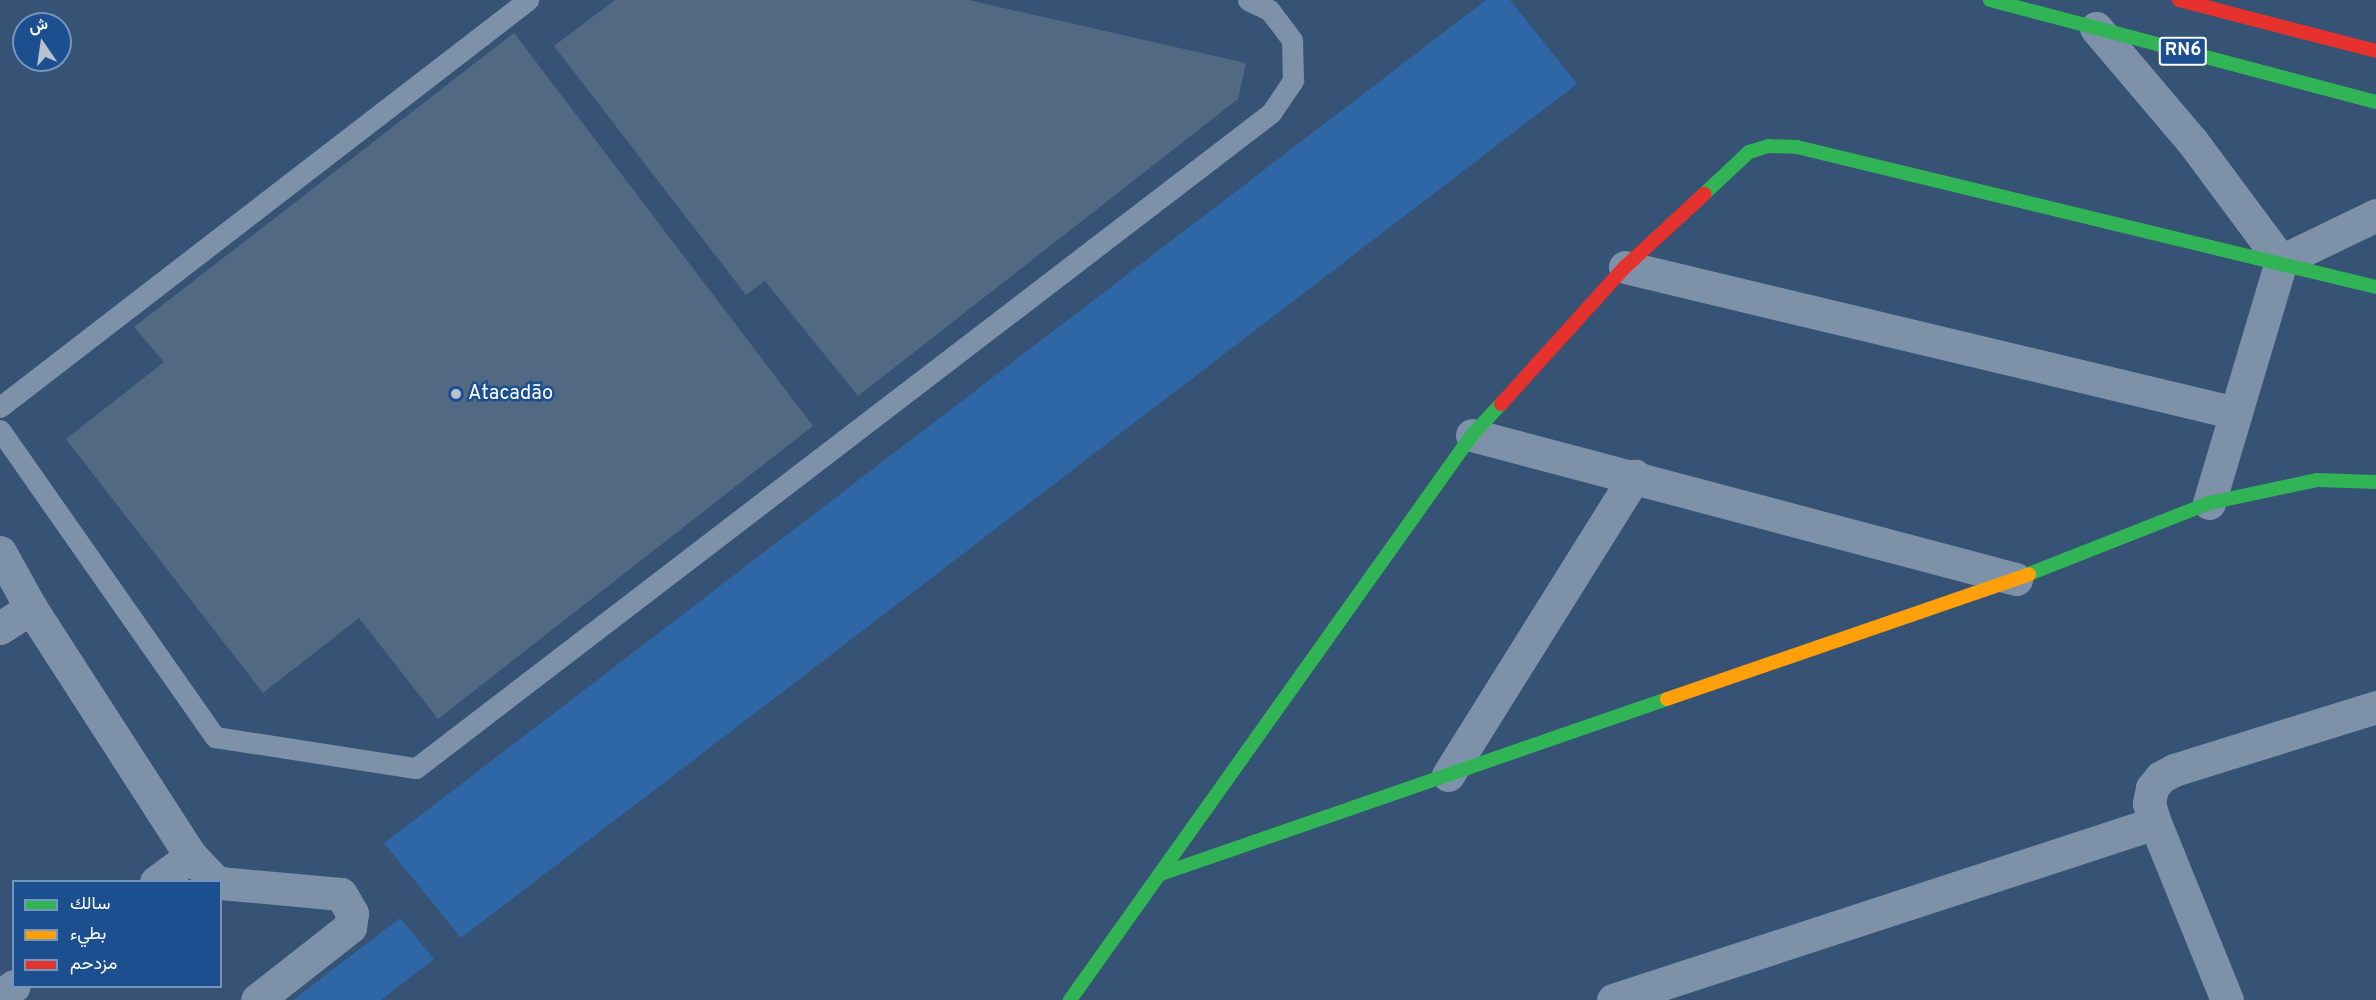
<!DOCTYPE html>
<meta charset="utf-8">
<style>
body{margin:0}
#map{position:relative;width:2376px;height:1000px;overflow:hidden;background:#365274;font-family:Overpass,Vazirmatn,sans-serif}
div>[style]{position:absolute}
.green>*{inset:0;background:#2f66a5}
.building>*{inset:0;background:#526984}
.lane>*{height:21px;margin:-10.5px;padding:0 10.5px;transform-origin:10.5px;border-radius:10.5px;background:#7d92a8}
.street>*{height:33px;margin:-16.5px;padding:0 16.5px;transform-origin:16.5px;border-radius:16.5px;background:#7d92a8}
.fast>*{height:14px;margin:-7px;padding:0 7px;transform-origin:7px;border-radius:7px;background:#30b455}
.slow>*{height:14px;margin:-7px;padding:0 7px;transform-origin:7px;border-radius:7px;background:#ff9f0a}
.jam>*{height:14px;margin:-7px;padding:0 7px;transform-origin:7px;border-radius:7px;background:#e5322d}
.dots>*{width:16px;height:16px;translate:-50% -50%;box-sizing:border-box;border:3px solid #1b4f8f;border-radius:50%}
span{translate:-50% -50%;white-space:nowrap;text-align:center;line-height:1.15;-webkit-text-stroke:5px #1b4f8f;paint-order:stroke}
.shield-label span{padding:2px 4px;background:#1b4f8f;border:2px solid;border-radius:4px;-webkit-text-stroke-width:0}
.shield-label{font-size:18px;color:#fff;font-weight:700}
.poi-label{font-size:20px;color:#fff}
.left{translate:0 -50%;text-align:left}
.legend{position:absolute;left:12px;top:880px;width:210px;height:108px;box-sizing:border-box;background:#1b4f8f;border:2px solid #7695bc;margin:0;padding:8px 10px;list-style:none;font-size:18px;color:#fff}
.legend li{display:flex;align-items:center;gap:12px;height:30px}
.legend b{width:30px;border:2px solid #7695bc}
.north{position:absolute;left:12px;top:12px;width:60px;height:60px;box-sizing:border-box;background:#1b4f8f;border:2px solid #7695bc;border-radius:50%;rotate:347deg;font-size:16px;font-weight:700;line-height:24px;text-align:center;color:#fff}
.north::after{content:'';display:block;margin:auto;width:21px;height:27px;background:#b9c2ce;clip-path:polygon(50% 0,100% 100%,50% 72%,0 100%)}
</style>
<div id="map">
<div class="green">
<div style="clip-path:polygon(1486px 0,1510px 0,1577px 84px,461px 938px,384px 843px)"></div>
<div style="clip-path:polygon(400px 918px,434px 959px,381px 1000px,293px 1000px)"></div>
</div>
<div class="building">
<div style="clip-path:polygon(615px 0,969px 0,1246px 63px,1238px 99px,858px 396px,765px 281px,746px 295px,554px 46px)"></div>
<div style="clip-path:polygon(514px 33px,813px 426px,438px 719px,359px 618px,263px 693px,66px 439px,164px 362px,134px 327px)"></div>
</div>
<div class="lane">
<div style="left:0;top:407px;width:667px;rotate:-37.63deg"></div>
<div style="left:0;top:430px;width:375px;rotate:55deg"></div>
<div style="left:215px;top:737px;width:203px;rotate:8.8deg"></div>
<div style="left:416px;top:768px;width:1077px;rotate:-37.46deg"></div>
<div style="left:1271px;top:113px;width:40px;rotate:-56deg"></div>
<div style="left:1293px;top:80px;width:40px;rotate:-91.4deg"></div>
<div style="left:1292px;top:40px;width:38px;rotate:-127deg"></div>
<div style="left:1269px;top:10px;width:23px;rotate:-155deg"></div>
</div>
<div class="street">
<div style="left:2096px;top:28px;width:148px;rotate:49.7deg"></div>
<div style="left:2192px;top:141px;width:149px;rotate:53.4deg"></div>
<div style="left:1625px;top:267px;width:628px;rotate:13.44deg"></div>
<div style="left:1472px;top:435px;width:563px;rotate:14.83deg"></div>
<div style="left:2209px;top:503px;width:252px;rotate:-73.4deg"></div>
<div style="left:2281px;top:261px;width:106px;rotate:-25.8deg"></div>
<div style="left:0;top:552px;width:64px;rotate:61deg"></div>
<div style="left:31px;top:608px;width:295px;rotate:57.2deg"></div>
<div style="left:191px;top:856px;width:36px;rotate:46deg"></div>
<div style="left:0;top:628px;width:37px;rotate:-33deg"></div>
<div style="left:1448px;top:775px;width:353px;rotate:-58deg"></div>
<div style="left:156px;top:882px;width:44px;rotate:-36.6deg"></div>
<div style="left:220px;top:883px;width:121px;rotate:5.2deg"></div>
<div style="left:341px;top:894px;width:22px;rotate:60deg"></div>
<div style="left:352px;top:913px;width:14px;rotate:98deg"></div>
<div style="left:350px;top:927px;width:118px;rotate:141.9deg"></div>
<div style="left:0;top:996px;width:17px;rotate:-36deg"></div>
<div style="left:1613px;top:1000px;width:570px;rotate:-18.09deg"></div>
<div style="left:2227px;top:1000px;width:191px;rotate:-112.1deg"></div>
<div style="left:2155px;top:823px;width:21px;rotate:-107deg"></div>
<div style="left:2149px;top:803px;width:15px;rotate:-79deg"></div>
<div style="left:2152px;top:788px;width:14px;rotate:-51deg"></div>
<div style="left:2161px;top:777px;width:15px;rotate:-28deg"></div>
<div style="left:2174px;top:770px;width:212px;rotate:-17.3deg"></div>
</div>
<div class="fast">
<div style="left:1990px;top:0;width:399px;rotate:14.8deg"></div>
<div style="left:1704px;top:194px;width:62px;rotate:-43deg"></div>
<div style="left:1749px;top:152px;width:21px;rotate:-17deg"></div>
<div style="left:1769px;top:146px;width:28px;rotate:2deg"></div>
<div style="left:1797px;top:147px;width:596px;rotate:13.59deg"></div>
<div style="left:2029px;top:574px;width:193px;rotate:-21.5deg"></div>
<div style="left:2209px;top:503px;width:110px;rotate:-12deg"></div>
<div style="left:2317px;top:480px;width:59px;rotate:1.9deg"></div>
<div style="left:1161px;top:874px;width:535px;rotate:-19.08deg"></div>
<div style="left:1070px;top:1000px;width:693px;rotate:-54.57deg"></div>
<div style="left:1472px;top:435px;width:42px;rotate:-46.9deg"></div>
</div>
<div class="slow">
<div style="left:1667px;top:699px;width:383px;rotate:-19deg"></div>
</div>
<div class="jam">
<div style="left:2179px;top:0;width:203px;rotate:14.5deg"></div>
<div style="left:1501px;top:404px;width:185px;rotate:-47.9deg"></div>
<div style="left:1625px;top:267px;width:108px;rotate:-42.7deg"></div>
</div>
<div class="dots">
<div style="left:456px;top:394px;background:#b9c2ce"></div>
</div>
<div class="shield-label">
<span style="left:2183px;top:51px">RN6</span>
</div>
<div class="poi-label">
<span class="left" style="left:468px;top:394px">Atacadão</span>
</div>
<ul class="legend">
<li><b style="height:8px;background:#30b455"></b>سالك</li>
<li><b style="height:8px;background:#ff9f0a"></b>بطيء</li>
<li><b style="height:8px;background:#e5322d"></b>مزدحم</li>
</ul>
<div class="north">ش</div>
</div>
